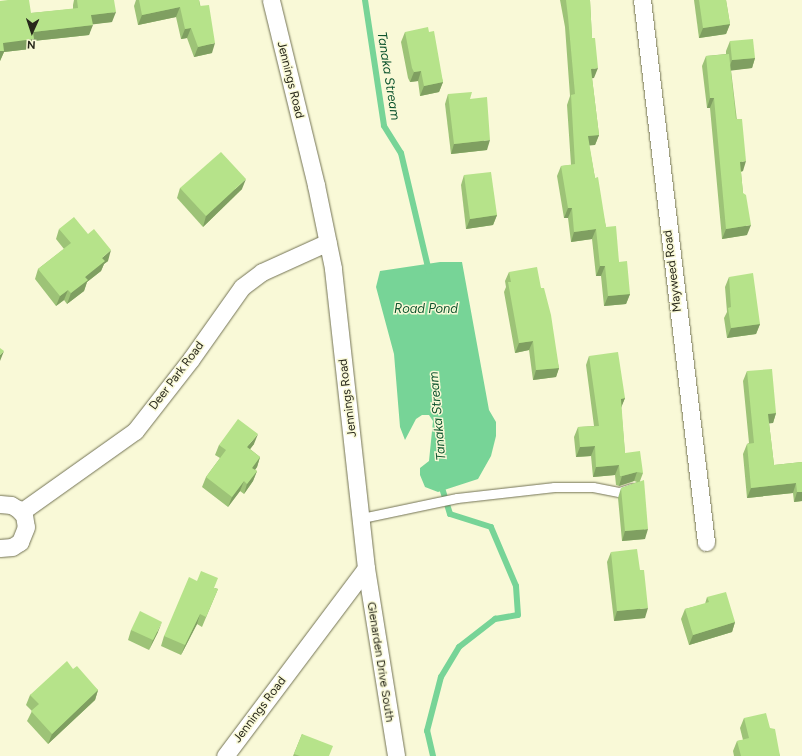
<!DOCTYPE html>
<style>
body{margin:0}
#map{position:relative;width:802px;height:756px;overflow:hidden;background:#f9f9d7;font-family:Figtree,sans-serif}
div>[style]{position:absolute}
.water>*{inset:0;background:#77d497}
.stream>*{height:6px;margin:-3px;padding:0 3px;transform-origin:3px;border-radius:3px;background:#77d497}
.roads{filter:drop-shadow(0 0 1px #737355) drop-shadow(0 0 1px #737355)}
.lane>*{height:9px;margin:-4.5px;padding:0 4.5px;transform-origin:4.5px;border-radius:4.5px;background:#fff}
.street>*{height:17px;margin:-8.5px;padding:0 8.5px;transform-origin:8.5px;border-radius:8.5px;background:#fff}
.wall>*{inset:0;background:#9dc377}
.shaded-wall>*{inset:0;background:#7f9f61}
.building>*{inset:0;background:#b6e38a}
span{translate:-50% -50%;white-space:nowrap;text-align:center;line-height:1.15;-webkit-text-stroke:3px #f9f9d7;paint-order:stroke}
.street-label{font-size:12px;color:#27271b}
.water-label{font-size:13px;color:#0d542e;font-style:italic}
.north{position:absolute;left:12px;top:12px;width:40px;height:40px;-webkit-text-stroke:3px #f9f9d7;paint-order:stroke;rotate:183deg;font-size:11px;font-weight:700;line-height:16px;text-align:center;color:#27271b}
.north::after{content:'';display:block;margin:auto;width:14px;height:18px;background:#27271b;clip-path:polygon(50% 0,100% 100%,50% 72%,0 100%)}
</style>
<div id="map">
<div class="water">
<div style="clip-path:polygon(440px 262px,462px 262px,489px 410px,496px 422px,496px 436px,491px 456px,478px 479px,438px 492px,425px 487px,420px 475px,420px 468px,429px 461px,433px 421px,429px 415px,422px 415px,416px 419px,405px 440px,400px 427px,394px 354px,376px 287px,380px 271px)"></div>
</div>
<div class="stream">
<div style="left:365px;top:0;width:127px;rotate:81.4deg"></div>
<div style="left:384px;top:126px;width:32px;rotate:58deg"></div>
<div style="left:401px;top:153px;width:121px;rotate:76.7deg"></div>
<div style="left:433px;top:756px;width:26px;rotate:-103deg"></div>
<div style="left:427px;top:731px;width:56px;rotate:-75.5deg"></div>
<div style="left:441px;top:677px;width:35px;rotate:-59deg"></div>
<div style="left:459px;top:647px;width:46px;rotate:-37.9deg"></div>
<div style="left:495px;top:619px;width:23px;rotate:-10deg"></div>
<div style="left:518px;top:615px;width:29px;rotate:-94deg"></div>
<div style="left:516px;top:586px;width:64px;rotate:-113deg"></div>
<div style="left:491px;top:527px;width:43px;rotate:-162.4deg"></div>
<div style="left:450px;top:514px;width:30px;rotate:-107deg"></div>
</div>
<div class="roads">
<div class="lane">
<div style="left:362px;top:518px;width:97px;rotate:-11.9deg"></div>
<div style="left:457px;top:498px;width:98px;rotate:-6.5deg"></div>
<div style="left:554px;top:487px;width:39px"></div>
<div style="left:593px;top:487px;width:26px;rotate:11deg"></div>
<div style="left:619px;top:492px;width:13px;rotate:-18deg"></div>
</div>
<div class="street">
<div style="left:642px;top:0;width:546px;rotate:83.27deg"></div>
<div style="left:0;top:504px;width:11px;rotate:5deg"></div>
<div style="left:11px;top:505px;width:8px;rotate:30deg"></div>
<div style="left:18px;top:509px;width:8px;rotate:45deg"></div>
<div style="left:24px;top:515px;width:12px;rotate:81deg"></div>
<div style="left:26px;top:527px;width:16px;rotate:112deg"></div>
<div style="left:20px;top:542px;width:9px;rotate:148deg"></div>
<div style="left:12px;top:547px;width:12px;rotate:175deg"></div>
<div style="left:21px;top:512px;width:140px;rotate:-35.4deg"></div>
<div style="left:135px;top:431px;width:91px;rotate:-52.1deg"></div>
<div style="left:191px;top:359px;width:88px;rotate:-54.7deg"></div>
<div style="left:242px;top:287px;width:25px;rotate:-37deg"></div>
<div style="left:262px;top:272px;width:72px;rotate:-24.4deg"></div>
<div style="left:366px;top:568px;width:190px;rotate:80.9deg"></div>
<div style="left:225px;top:756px;width:235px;rotate:-53.1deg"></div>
<div style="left:366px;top:568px;width:302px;rotate:-96.3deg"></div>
<div style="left:333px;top:268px;width:85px;rotate:-101.6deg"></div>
<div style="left:316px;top:185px;width:190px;rotate:-103.7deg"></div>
</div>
</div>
<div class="wall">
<div style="clip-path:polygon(74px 0,114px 0,112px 22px,92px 24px,89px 35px,33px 41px,30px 49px,4px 52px,0 61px,0 1px,31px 13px,73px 9px,73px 5px)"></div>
<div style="clip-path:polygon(136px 0,199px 0,212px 53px,194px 57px,187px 38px,181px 39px,176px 17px,138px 25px,134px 6px)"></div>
<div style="clip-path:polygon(560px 0,590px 0,594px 78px,592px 78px,599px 135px,595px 145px,589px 145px,595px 178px,606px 227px,619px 262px,630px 294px,626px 304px,604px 306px,601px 276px,596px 276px,592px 239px,571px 242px,568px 218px,564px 218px,557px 176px,561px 166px,571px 165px,567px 105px,570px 96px,565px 27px)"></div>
<div style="clip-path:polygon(694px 0,726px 0,730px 24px,726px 34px,699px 38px)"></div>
<div style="clip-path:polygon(405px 32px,429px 32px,443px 82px,439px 92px,420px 96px,418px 81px,410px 82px,408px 78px,401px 42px)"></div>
<div style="clip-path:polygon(730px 41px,755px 58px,752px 68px,731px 70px,743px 171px,741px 172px,747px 235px,722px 239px,710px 108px,707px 108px,702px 66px,706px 56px,726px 54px,726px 51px)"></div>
<div style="clip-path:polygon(448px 94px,470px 99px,487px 150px,451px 154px,445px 104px)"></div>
<div style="clip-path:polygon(464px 175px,497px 215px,493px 225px,466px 229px,461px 185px)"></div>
<div style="clip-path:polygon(180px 188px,242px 189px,203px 227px,177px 198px)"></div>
<div style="clip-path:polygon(59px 229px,108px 261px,104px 264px,101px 271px,87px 282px,84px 291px,67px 304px,64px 300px,56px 306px,35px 279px,38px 269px,64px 249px,56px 239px)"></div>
<div style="clip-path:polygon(509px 272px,541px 288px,559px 368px,556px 377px,533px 380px,529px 350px,515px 353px,504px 292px,506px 287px,505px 281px)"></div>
<div style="clip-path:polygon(729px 277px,760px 324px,756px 334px,727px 338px,724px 318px,727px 312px,725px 287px)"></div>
<div style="clip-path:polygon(589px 356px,625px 398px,621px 407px,625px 453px,643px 473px,640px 481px,645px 539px,622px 541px,618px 498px,621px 488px,637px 482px,634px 481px,619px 486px,616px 485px,615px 475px,593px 477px,591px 456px,576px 457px,574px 437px,578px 427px,594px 426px,586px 365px)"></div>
<div style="clip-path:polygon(747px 371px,776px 413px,773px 423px,769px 423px,774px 465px,802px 462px,802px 501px,794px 502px,793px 493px,747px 498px,743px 454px,747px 444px,749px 443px,743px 381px)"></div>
<div style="clip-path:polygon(254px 444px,250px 449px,260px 457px,257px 467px,255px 470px,257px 471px,253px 481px,244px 494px,240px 491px,228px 507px,202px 487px,206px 477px,220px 458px,215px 455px,219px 445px)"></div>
<div style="clip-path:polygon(611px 552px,645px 618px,614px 621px,607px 562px)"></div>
<div style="clip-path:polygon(215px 588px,218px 589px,202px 627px,197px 624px,181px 655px,161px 646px,164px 636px)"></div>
<div style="clip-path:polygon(707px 597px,735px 622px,732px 632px,689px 645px,681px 619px,685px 609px,705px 604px)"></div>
<div style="clip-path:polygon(131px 630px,158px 632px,149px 650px,128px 640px)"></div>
<div style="clip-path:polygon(73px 669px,98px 690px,95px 700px,48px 744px,27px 721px,32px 711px,26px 705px,30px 695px)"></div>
<div style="clip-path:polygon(744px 718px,770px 728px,780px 756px,734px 756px,733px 751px,737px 741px,743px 740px,740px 728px)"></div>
<div style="clip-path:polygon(302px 734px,329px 756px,293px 756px)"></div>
</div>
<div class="shaded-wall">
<div style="clip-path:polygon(180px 7px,176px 17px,138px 25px,142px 15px)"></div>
<div style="clip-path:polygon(116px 12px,112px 22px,88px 25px,91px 15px)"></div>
<div style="clip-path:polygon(730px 24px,726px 34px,699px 38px,703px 28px)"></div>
<div style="clip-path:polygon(93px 25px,89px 35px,33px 41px,30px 49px,4px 52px,0 61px,0 51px,3px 43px,33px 32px)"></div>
<div style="clip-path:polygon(191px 28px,187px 38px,181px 39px,185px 29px)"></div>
<div style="clip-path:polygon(215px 43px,212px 53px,194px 57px,198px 47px)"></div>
<div style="clip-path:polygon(755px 58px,752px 68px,728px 71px,732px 60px)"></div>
<div style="clip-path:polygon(598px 68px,594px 78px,587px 79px,591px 69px)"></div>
<div style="clip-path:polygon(421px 71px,418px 81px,410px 82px,414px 72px)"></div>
<div style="clip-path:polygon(443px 82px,439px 92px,420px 96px,424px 86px)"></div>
<div style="clip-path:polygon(710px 98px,714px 98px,710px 108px,707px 108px)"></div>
<div style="clip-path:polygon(599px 135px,595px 145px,584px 146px,588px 136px)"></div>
<div style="clip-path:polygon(490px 140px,487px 150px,451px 154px,454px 144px)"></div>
<div style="clip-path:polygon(746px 161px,743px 171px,736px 172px,740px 162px)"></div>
<div style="clip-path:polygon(246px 179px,242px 189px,203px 227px,206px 216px)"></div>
<div style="clip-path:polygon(568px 208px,572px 208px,568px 218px,564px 218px)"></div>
<div style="clip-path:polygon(497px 215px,493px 225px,466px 229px,470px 219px)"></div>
<div style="clip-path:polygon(751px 225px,747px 235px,722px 239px,726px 229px)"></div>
<div style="clip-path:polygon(596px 229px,592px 239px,571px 242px,574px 232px)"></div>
<div style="clip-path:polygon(111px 250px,108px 261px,104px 264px,101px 271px,87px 282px,84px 291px,67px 304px,71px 293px,102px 258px)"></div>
<div style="clip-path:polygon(600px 266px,605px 266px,601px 276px,596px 276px)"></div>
<div style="clip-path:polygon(68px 290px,64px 300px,56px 306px,60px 296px)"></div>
<div style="clip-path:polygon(630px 294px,626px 304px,604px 306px,608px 296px)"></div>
<div style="clip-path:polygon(760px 324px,756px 334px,727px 338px,731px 328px)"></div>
<div style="clip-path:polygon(533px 341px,529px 350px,515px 353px,519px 343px)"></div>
<div style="clip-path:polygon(4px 351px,0 361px,0 355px)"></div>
<div style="clip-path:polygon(559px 368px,556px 377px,533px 380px,536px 370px)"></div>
<div style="clip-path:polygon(625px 398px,621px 408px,621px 399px)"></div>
<div style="clip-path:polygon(776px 413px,773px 423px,765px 424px,768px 414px)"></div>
<div style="clip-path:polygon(258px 434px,254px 444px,244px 457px,247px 447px)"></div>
<div style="clip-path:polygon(595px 446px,591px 456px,576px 457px,580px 447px)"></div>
<div style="clip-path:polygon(260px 457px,257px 467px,249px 478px,252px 468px)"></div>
<div style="clip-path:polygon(619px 465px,615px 475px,593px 477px,596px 467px)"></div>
<div style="clip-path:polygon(257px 471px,253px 481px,244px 494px,247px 484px)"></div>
<div style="clip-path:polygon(637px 472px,634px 481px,619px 486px,622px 476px)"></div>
<div style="clip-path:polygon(244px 481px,240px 491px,228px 507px,232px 497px)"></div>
<div style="clip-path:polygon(796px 483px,793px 493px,747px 498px,751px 488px)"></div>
<div style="clip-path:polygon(797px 492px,802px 492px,802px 501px,794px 502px)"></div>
<div style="clip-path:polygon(648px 529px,645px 539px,622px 541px,625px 531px)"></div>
<div style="clip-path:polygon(648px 608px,645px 618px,614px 621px,617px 611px)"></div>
<div style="clip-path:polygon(200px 614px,197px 624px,181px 655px,185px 645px)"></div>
<div style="clip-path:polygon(162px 622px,158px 632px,149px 650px,153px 640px)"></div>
<div style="clip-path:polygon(735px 622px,732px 632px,689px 645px,693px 635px)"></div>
<div style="clip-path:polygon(98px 690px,95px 700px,48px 744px,52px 734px)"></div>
</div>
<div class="building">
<div style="clip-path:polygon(8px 0,29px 0,31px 13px,78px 8px,77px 0,114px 0,116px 12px,91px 15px,93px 25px,33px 32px,34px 39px,3px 43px,4px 51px,0 51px,0 1px)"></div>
<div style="clip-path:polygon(139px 0,199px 0,200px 6px,209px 5px,215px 43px,198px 47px,191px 28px,185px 29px,180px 7px,142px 15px)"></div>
<div style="clip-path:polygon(566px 0,590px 0,592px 38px,595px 38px,598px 68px,591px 69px,599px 135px,588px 136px,595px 178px,598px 177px,606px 227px,616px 226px,619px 262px,627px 261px,630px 294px,608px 296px,605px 266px,600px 266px,596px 229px,574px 232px,572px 208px,568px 208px,561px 166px,575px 164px,571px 95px,575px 94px,568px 17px)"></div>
<div style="clip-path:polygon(699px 0,726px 0,730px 24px,703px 28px)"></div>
<div style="clip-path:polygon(428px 27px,429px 32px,434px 31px,443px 82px,424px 86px,421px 71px,414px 72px,412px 68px,405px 32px)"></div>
<div style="clip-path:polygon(753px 39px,755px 58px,732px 60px,730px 41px)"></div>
<div style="clip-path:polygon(729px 54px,736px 119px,742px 119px,746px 161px,740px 162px,743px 193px,746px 195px,751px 225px,726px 229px,714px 98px,710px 98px,706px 56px)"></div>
<div style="clip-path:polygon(472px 92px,470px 99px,487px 97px,490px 140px,454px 144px,448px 94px)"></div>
<div style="clip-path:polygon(221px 152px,246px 179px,206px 216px,180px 188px)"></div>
<div style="clip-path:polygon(491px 172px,497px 215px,470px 219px,464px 175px)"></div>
<div style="clip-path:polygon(74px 217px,88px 234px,94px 229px,111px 250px,102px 258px,105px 261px,85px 277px,88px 280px,71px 293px,68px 290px,60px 296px,38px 269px,71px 243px,59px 229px)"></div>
<div style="clip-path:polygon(537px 267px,541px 288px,544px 288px,551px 315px,559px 368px,536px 370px,533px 341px,519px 343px,508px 282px,511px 282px,509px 272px)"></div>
<div style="clip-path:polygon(753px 273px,760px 324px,731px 328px,728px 308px,731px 307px,729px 277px)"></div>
<div style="clip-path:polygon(0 348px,4px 351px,0 355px)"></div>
<div style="clip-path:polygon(618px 352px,625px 398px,621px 399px,625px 453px,640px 451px,643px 473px,637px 472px,622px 476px,620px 476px,619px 465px,596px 467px,595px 446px,580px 447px,578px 427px,599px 426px,589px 356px)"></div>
<div style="clip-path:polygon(772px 369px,776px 413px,768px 414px,774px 465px,802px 462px,802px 492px,797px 492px,796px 483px,751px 488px,747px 444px,754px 443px,747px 371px)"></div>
<div style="clip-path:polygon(238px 419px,258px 434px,247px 447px,260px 457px,252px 468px,257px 471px,247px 484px,244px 481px,232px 497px,206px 477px,226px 450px,219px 445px)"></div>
<div style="clip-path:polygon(644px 480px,648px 529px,625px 531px,621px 488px)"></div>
<div style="clip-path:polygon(637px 549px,640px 570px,644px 570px,648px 608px,617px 611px,611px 552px)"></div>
<div style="clip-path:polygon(201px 571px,218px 578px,214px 588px,218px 589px,206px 617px,200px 614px,185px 645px,164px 636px,189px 577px,197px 581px)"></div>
<div style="clip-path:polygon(726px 592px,735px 622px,693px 635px,685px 609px,709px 602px,707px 597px)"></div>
<div style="clip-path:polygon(140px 611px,162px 622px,153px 640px,131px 630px)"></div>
<div style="clip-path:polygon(67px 661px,73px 669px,77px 666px,98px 690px,52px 734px,31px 711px,39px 704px,30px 695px)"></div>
<div style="clip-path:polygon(766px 713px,770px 728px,775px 729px,780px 756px,741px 756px,737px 741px,749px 738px,744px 718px)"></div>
<div style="clip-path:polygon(302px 734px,333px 746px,329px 756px,300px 756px,294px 754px)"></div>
</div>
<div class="street-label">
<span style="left:290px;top:80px;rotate:76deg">Jennings Road</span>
<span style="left:673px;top:271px;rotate:-97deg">Mayweed Road</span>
<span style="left:177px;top:376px;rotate:-53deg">Deer Park Road</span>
<span style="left:348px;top:398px;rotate:-97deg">Jennings Road</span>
<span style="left:380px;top:662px;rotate:81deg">Glenarden Drive South</span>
<span style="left:260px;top:710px;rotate:-53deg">Jennings Road</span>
</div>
<div class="water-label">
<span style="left:388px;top:76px;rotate:81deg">Tanaka Stream</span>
<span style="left:426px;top:309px">Road Pond</span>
<span style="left:438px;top:416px;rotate:-95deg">Tanaka Stream</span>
</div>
<div class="north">N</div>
</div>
